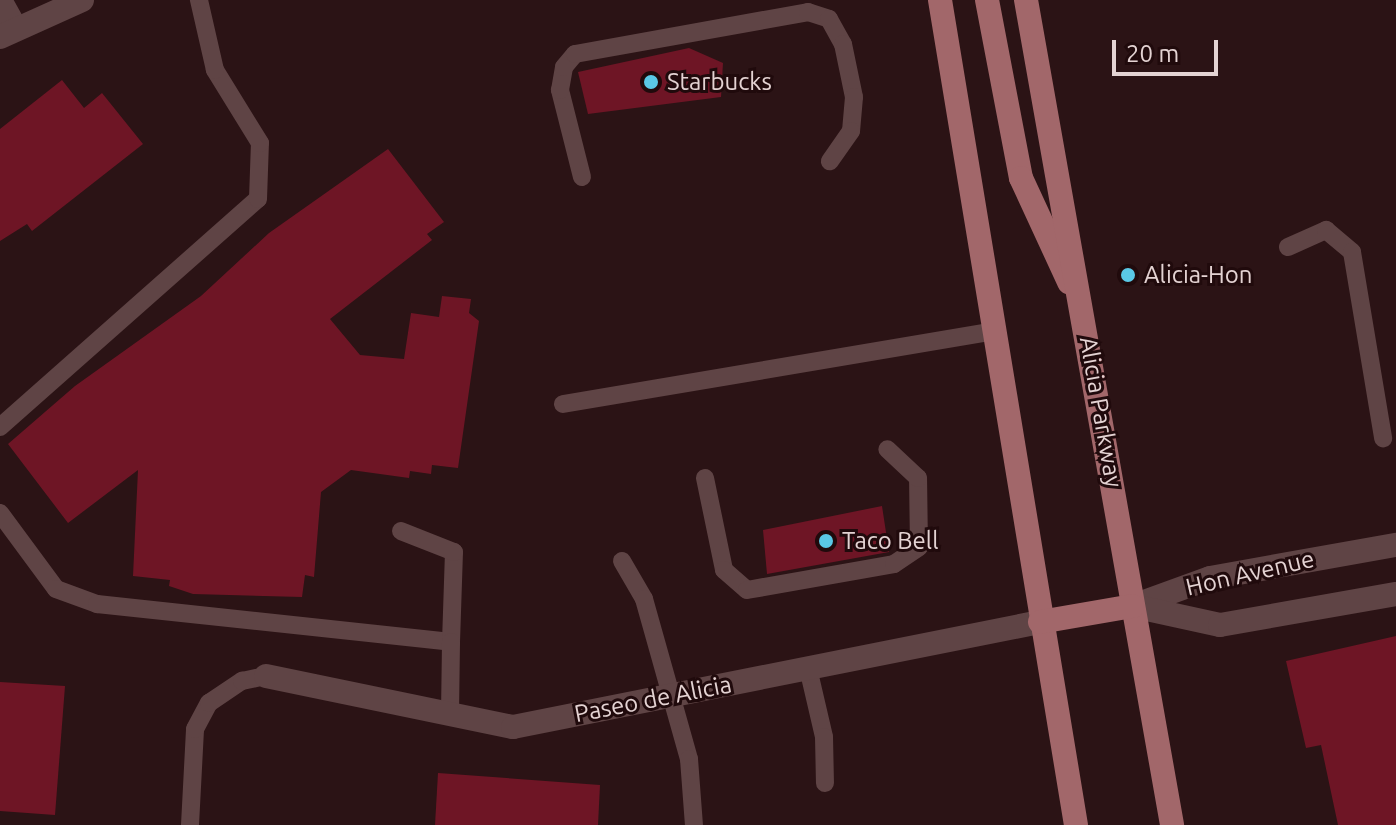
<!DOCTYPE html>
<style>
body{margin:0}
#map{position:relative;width:1396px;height:825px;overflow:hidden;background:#2b1315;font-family:Ubuntu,sans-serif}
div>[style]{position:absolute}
.building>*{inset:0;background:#6e1525}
.service>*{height:18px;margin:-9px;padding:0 9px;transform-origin:9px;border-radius:9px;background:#5f4445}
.minor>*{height:24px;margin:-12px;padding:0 12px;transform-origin:12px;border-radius:12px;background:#5f4445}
.tertiary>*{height:24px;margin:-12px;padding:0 12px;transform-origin:12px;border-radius:12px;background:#5f4445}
.primary>*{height:24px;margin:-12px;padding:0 12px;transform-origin:12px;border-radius:12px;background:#a2676a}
.dots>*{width:22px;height:22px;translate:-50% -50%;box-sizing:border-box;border:4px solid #200a0c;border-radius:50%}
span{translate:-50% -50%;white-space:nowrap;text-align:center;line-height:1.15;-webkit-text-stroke:6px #200a0c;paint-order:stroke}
.poi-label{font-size:24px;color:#e4d3d3}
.left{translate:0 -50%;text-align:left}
.street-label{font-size:24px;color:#e4d3d3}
.scale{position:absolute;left:1112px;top:40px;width:106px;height:36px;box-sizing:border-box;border:4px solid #e4d3d3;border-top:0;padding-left:10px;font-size:24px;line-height:28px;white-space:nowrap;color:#e4d3d3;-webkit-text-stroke:6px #200a0c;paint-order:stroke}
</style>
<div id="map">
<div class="building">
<div style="clip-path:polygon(689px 48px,723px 63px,721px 97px,588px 114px,578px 72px)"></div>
<div style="clip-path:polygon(62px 80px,84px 108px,102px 93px,143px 144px,32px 231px,27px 224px,0 241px,0 129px)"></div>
<div style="clip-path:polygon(388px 149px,444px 222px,427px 234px,432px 240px,330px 319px,360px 355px,404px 359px,411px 313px,439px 317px,442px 296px,471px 299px,469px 313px,479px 321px,458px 468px,432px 465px,431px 474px,410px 471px,409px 478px,351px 470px,321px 492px,314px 577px,305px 575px,302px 597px,193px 594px,169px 586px,170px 580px,133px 576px,138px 470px,68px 523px,8px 444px,75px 386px,201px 296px,269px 233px)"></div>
<div style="clip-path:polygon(882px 506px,889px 552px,767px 574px,763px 530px)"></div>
<div style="clip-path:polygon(1396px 636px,1396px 825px,1338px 825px,1321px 745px,1306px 748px,1286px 661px)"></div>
<div style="clip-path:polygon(0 682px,65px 686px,55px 815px,0 811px)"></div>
<div style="clip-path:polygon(438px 773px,600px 785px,598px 825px,435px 825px)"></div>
</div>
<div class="service">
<div style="left:582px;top:177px;width:90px;rotate:-104.2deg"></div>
<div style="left:560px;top:90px;width:23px;rotate:-80deg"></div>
<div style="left:564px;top:67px;width:17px;rotate:-50deg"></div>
<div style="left:575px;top:54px;width:237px;rotate:-10.2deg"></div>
<div style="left:808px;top:12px;width:22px;rotate:18deg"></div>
<div style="left:829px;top:19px;width:29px;rotate:61deg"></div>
<div style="left:843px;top:44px;width:54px;rotate:78.3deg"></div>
<div style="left:854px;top:97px;width:34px;rotate:95deg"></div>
<div style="left:851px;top:131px;width:37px;rotate:125deg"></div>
<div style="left:1288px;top:247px;width:42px;rotate:-24.1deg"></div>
<div style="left:1326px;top:230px;width:34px;rotate:40deg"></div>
<div style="left:1352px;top:252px;width:189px;rotate:80.5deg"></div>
<div style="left:563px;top:404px;width:436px;rotate:-9.6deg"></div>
<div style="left:0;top:427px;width:344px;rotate:-41.5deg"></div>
<div style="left:258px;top:199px;width:56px;rotate:-88deg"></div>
<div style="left:260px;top:143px;width:86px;rotate:-121.7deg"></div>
<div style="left:215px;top:70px;width:72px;rotate:-102.9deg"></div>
<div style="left:705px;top:478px;width:94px;rotate:78.3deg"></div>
<div style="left:724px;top:570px;width:30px;rotate:41deg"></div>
<div style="left:747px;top:590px;width:149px;rotate:-10deg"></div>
<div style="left:894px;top:564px;width:30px;rotate:-34deg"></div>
<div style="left:919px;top:547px;width:69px;rotate:-90.8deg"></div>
<div style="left:918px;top:478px;width:42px;rotate:-136.9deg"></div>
<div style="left:0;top:513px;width:94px;rotate:53.6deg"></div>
<div style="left:56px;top:589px;width:44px;rotate:20.1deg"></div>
<div style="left:97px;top:604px;width:356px;rotate:6.1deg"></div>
<div style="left:451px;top:642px;width:90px;rotate:-88.1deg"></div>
<div style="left:454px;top:552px;width:57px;rotate:-158.4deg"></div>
<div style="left:622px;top:561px;width:44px;rotate:59.9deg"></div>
<div style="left:644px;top:599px;width:166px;rotate:74.3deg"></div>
<div style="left:689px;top:759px;width:66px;rotate:85.7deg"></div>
<div style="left:808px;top:668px;width:71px;rotate:76.9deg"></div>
<div style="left:824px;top:737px;width:46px;rotate:88.8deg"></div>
<div style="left:450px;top:714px;width:72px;rotate:-89.2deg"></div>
<div style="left:190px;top:825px;width:96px;rotate:-87deg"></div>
<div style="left:195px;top:729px;width:30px;rotate:-62deg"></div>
<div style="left:209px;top:703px;width:40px;rotate:-34deg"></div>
<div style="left:242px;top:681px;width:25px;rotate:-12deg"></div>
</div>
<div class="minor">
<div style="left:0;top:0;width:31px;rotate:61deg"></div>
<div style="left:0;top:37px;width:90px;rotate:-24.3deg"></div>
<div style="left:266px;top:676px;width:252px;rotate:11.7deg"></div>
<div style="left:513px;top:727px;width:537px;rotate:-11.27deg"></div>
</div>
<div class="tertiary">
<div style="left:1133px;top:606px;width:82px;rotate:-20deg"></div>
<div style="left:1210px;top:578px;width:189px;rotate:-10.1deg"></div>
<div style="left:1133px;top:606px;width:89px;rotate:12.3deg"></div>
<div style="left:1220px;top:625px;width:179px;rotate:-10deg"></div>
</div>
<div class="primary">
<div style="left:940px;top:0;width:836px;rotate:80.64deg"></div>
<div style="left:987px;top:0;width:181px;rotate:79.2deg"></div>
<div style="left:1021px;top:178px;width:115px;rotate:65.2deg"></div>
<div style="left:1026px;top:0;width:838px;rotate:79.96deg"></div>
<div style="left:1040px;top:622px;width:94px;rotate:-9.8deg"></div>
</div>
<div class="dots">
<div style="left:651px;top:82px;background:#5ac8e6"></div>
<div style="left:1128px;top:275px;background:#5ac8e6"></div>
<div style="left:826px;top:541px;background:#5ac8e6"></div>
</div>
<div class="poi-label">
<span class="left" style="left:667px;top:82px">Starbucks</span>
<span class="left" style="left:1144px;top:275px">Alicia-Hon</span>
<span class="left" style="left:842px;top:541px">Taco Bell</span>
</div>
<div class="street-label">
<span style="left:1101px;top:412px;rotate:80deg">Alicia Parkway</span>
<span style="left:1250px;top:573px;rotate:-13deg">Hon Avenue</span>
<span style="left:653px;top:699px;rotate:-11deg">Paseo de Alicia</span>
</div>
<div class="scale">20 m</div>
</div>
